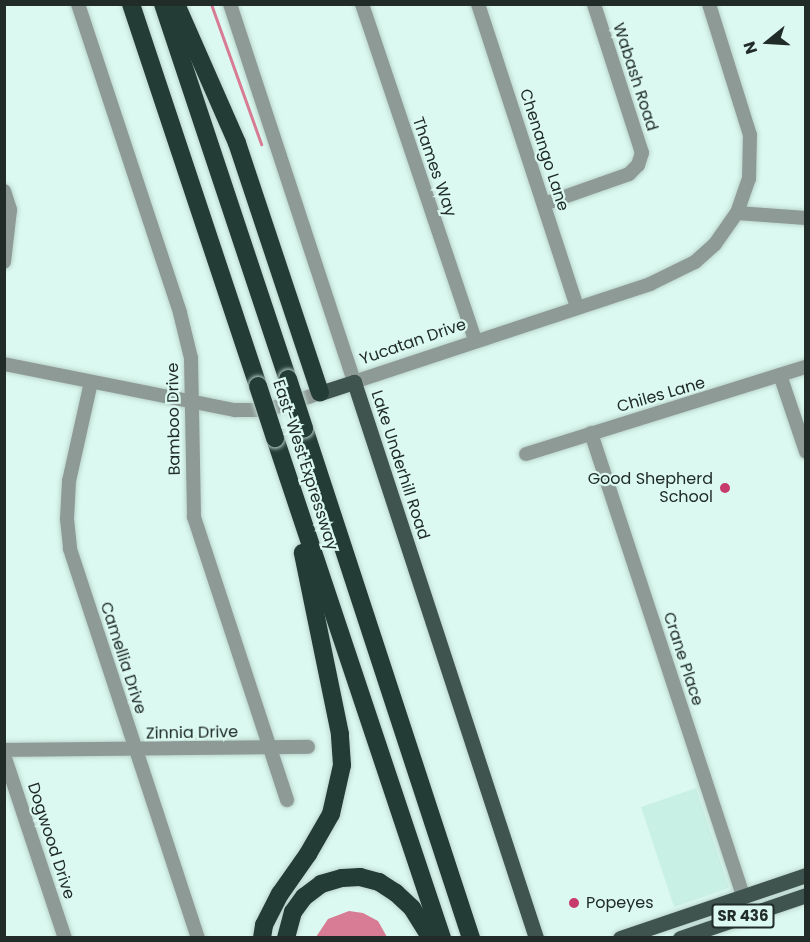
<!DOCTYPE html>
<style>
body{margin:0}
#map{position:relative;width:810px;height:942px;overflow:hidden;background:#dbf9f0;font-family:Poppins,sans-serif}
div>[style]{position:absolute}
.built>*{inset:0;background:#c9f0e4}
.water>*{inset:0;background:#d77c94}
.stream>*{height:3px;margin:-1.5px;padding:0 1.5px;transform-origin:1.5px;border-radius:1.5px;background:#d77c94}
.roads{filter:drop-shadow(0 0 2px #bad4cc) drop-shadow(0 0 2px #bad4cc)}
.minor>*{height:14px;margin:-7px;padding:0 7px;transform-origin:7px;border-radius:7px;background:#8e9a96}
.major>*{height:15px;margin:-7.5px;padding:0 7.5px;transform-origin:7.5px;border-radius:7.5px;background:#3f544e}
.highway>*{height:18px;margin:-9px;padding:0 9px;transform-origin:9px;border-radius:9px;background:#233c35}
.bridges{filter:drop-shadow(0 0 2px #bad4cc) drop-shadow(0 0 2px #bad4cc)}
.highway-bridge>*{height:18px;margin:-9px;padding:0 9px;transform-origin:9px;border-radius:9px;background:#233c35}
.dots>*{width:16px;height:16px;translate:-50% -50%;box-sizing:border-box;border:3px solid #dbf9f0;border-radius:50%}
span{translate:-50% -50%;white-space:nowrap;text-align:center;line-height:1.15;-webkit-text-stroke:4.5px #dbf9f0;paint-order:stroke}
.shield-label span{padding:2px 4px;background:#dbf9f0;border:2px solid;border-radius:4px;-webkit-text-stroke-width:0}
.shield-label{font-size:15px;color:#212c29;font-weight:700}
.street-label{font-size:16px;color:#212c29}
.poi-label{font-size:16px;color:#212c29}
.right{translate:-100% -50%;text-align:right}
.left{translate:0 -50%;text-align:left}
.frame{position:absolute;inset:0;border:6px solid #212c29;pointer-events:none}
.north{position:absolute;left:738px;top:12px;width:60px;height:60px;-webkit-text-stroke:4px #dbf9f0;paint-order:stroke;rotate:252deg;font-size:16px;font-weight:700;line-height:24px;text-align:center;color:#212c29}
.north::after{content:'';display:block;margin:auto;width:21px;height:27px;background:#212c29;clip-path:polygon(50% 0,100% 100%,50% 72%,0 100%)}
</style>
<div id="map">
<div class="built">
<div style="clip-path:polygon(696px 788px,729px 888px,674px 907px,641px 807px)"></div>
</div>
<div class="water">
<div style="clip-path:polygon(349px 911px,363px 913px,378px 921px,387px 937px,316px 937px,328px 919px)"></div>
</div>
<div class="stream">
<div style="left:211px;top:4px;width:149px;rotate:70.3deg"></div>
</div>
<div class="roads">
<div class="minor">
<div style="left:78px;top:4px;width:325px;rotate:71.7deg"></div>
<div style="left:180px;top:313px;width:46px;rotate:76.3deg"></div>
<div style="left:191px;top:358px;width:159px;rotate:88.9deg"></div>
<div style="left:194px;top:517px;width:298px;rotate:71.8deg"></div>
<div style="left:230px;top:4px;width:398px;rotate:71.8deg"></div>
<div style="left:354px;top:382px;width:312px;rotate:-18.3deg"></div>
<div style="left:650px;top:284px;width:50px;rotate:-26.1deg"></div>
<div style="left:695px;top:262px;width:27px;rotate:-42deg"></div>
<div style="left:715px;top:244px;width:38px;rotate:-55deg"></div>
<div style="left:737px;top:213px;width:36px;rotate:-71deg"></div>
<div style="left:749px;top:179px;width:44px;rotate:-88.7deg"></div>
<div style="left:750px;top:135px;width:137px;rotate:-107.4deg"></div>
<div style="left:362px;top:4px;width:354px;rotate:71.4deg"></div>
<div style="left:478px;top:4px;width:319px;rotate:71.9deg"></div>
<div style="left:4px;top:191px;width:20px;rotate:72deg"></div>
<div style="left:10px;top:210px;width:52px;rotate:96.6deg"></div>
<div style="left:544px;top:204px;width:90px;rotate:-19.4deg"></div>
<div style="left:629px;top:174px;width:13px;rotate:-45deg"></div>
<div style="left:638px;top:165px;width:13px;rotate:-72deg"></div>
<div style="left:642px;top:153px;width:157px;rotate:-107.9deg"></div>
<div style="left:737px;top:213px;width:69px;rotate:4.1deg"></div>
<div style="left:4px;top:364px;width:236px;rotate:11.3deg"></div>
<div style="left:235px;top:410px;width:24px"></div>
<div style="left:259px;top:410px;width:22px;rotate:-10deg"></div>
<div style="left:281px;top:406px;width:41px;rotate:-18.4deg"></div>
<div style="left:780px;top:375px;width:81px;rotate:71.3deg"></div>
<div style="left:91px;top:382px;width:101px;rotate:102.5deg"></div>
<div style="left:69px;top:481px;width:38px;rotate:93deg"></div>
<div style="left:67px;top:519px;width:30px;rotate:84deg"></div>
<div style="left:70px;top:549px;width:410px;rotate:71.8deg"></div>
<div style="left:591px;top:433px;width:487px;rotate:71.8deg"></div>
<div style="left:526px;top:454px;width:293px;rotate:-17.3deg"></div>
<div style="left:4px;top:750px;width:304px;rotate:-0.6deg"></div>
<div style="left:4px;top:755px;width:193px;rotate:71.6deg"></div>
</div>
<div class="major">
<div style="left:320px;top:393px;width:36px;rotate:-18deg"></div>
<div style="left:354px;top:382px;width:585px;rotate:71.87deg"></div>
<div style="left:620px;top:938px;width:196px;rotate:-18.7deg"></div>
<div style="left:680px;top:938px;width:133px;rotate:-18.8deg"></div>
</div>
<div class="highway">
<div style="left:131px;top:4px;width:403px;rotate:71.6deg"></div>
<div style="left:163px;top:4px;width:395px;rotate:71.6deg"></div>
<div style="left:176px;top:4px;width:152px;rotate:66.3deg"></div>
<div style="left:237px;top:143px;width:263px;rotate:71.6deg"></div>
<div style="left:304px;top:428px;width:537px;rotate:71.87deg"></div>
<div style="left:275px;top:438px;width:527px;rotate:71.53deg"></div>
<div style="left:262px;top:938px;width:13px;rotate:-81deg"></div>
<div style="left:264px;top:925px;width:35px;rotate:-63deg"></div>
<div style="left:280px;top:894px;width:49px;rotate:-55deg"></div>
<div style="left:308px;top:854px;width:46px;rotate:-60.1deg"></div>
<div style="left:331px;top:814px;width:50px;rotate:-77.3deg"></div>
<div style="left:342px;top:765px;width:31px;rotate:-94deg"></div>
<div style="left:340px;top:734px;width:185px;rotate:-101.6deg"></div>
<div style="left:286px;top:938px;width:27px;rotate:-75deg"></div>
<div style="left:293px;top:912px;width:19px;rotate:-54deg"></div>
<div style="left:304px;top:897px;width:21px;rotate:-37deg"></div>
<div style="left:321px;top:884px;width:22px;rotate:-16deg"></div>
<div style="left:342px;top:878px;width:18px;rotate:-3deg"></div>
<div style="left:360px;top:877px;width:20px;rotate:15deg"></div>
<div style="left:379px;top:882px;width:20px;rotate:33deg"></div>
<div style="left:396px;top:893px;width:22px;rotate:43deg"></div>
<div style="left:412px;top:908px;width:36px;rotate:58deg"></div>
</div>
</div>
<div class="bridges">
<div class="highway-bridge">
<div style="left:288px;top:379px;width:52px;rotate:71.9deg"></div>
<div style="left:258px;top:386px;width:55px;rotate:71.9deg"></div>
</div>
</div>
<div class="dots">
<div style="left:725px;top:488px;background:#c73a6c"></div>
<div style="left:574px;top:903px;background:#c73a6c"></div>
</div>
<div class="shield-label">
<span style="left:743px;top:916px">SR 436</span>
</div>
<div class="street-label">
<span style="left:635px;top:77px;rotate:72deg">Wabash Road</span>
<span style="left:544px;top:150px;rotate:72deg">Chenango Lane</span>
<span style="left:434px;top:167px;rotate:71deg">Thames Way</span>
<span style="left:413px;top:342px;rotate:-19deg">Yucatan Drive</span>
<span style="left:661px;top:395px;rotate:-16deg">Chiles Lane</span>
<span style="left:174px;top:419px;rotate:-91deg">Bamboo Drive</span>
<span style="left:305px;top:465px;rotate:72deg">East-West Expressway</span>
<span style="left:400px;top:465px;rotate:72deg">Lake Underhill Road</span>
<span style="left:123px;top:658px;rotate:72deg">Camellia Drive</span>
<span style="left:683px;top:659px;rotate:72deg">Crane Place</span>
<span style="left:192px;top:733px;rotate:-1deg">Zinnia Drive</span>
<span style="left:51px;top:841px;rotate:72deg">Dogwood Drive</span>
</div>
<div class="poi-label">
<span class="right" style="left:713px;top:488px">Good Shepherd<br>School</span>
<span class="left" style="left:586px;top:903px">Popeyes</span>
</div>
<div class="frame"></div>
<div class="north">N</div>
</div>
